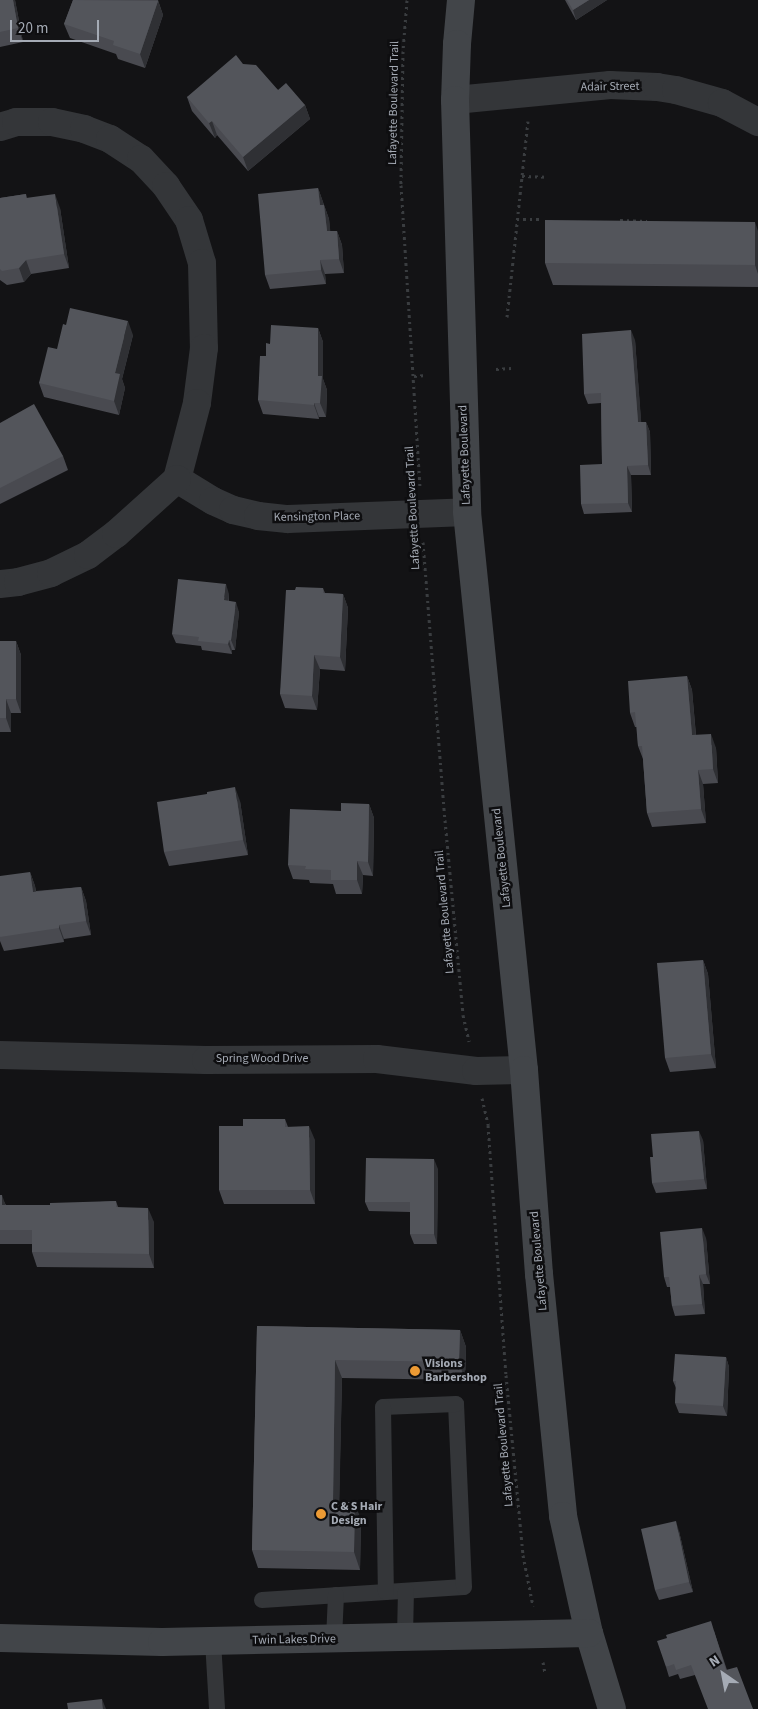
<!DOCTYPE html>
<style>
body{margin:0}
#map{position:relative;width:758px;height:1709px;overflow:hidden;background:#131315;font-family:"Source Sans 3",sans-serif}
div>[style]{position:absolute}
.path>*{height:3px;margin-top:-1.5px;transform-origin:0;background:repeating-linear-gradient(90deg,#3a3d40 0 2.5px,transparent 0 6.5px)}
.lane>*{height:16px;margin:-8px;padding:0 8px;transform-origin:8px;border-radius:8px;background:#343639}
.street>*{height:28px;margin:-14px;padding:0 14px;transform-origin:14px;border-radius:14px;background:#343639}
.secondary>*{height:28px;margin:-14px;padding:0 14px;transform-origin:14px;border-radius:14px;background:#424549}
.wall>*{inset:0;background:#494a50}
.shaded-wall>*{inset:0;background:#2f3034}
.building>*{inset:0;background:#53555b}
.dots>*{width:14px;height:14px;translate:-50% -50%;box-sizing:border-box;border:2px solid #0e0e10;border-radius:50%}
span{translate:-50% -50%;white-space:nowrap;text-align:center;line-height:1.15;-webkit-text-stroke:5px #0e0e10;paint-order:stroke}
.street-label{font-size:12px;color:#a5abb5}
.poi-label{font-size:12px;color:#a5abb5;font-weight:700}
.left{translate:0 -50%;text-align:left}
.north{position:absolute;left:698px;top:1649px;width:50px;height:50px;-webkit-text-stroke:4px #0e0e10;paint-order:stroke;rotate:327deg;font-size:14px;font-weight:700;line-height:20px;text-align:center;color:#a5abb5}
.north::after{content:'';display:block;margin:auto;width:18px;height:22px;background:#a5abb5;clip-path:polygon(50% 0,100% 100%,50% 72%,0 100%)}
.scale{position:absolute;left:10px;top:20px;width:89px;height:22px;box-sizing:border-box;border:2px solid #a5abb5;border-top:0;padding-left:6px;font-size:15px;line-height:18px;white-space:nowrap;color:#a5abb5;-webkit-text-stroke:4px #0e0e10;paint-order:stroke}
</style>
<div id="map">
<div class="path">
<div style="left:407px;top:0;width:51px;rotate:94.5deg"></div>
<div style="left:403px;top:51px;width:134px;rotate:90.9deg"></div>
<div style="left:401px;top:185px;width:302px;rotate:86.4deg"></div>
<div style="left:522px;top:176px;width:25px;rotate:2deg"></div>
<div style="left:517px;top:219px;width:24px"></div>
<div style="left:620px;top:220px;width:27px;rotate:2deg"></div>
<div style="left:507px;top:317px;width:197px;rotate:-83.9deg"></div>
<div style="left:496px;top:369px;width:15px;rotate:-4deg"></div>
<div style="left:414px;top:376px;width:12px;rotate:-5deg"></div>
<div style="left:423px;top:542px;width:279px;rotate:85.5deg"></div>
<div style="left:445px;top:820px;width:196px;rotate:84.7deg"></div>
<div style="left:463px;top:1015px;width:27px;rotate:77deg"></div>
<div style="left:482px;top:1098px;width:28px;rotate:77deg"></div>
<div style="left:488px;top:1125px;width:251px;rotate:85.9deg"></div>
<div style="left:506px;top:1375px;width:181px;rotate:84.6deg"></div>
<div style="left:523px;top:1555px;width:52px;rotate:78.9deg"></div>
<div style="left:543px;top:1662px;width:11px;rotate:80deg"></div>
</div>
<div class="lane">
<div style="left:262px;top:1600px;width:202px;rotate:-3.7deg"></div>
<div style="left:464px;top:1587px;width:183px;rotate:-92.5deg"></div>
<div style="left:456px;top:1404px;width:73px;rotate:177.6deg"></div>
<div style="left:383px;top:1407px;width:185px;rotate:89.1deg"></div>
<div style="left:405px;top:1637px;width:46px;rotate:-88.8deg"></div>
<div style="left:334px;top:1639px;width:44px;rotate:-87.4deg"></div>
<div style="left:213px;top:1641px;width:68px;rotate:86.6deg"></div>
</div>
<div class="street">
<div style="left:455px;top:100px;width:156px;rotate:-5.5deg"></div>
<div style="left:610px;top:85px;width:47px;rotate:2.4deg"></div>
<div style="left:657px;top:87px;width:19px;rotate:9deg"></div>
<div style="left:676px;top:90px;width:48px;rotate:15.8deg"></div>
<div style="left:722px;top:103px;width:41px;rotate:27.8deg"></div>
<div style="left:0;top:127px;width:17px;rotate:-17deg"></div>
<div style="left:16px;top:122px;width:36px"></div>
<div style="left:52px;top:122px;width:33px;rotate:12deg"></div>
<div style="left:84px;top:129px;width:28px;rotate:21deg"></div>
<div style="left:110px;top:139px;width:37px;rotate:33deg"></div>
<div style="left:141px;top:159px;width:37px;rotate:47deg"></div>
<div style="left:166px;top:186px;width:41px;rotate:55.9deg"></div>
<div style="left:189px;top:220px;width:45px;rotate:73.2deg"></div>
<div style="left:202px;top:263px;width:85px;rotate:88.7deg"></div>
<div style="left:204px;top:348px;width:55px;rotate:97.3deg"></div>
<div style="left:197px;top:403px;width:79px;rotate:104.7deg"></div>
<div style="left:177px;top:479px;width:42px;rotate:31.4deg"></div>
<div style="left:213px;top:501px;width:22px;rotate:24deg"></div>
<div style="left:233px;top:510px;width:26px;rotate:13deg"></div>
<div style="left:258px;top:516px;width:30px;rotate:6deg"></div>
<div style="left:288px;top:519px;width:179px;rotate:-2.2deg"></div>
<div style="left:0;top:584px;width:18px;rotate:-6deg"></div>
<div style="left:18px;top:582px;width:34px;rotate:-15deg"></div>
<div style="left:51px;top:573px;width:41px;rotate:-25.9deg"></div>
<div style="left:88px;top:555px;width:35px;rotate:-37deg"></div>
<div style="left:116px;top:534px;width:82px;rotate:-42deg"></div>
<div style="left:0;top:1055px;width:206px;rotate:1.4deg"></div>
<div style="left:206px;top:1060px;width:171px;rotate:-0.3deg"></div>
<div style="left:377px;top:1059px;width:100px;rotate:6.9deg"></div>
<div style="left:476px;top:1071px;width:48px;rotate:-1.2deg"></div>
</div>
<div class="secondary">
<div style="left:461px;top:0;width:44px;rotate:95.2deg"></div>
<div style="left:457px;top:44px;width:56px;rotate:92deg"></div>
<div style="left:455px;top:100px;width:412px;rotate:88.3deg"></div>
<div style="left:467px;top:512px;width:561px;rotate:84.17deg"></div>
<div style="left:524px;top:1070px;width:205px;rotate:85.8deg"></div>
<div style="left:539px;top:1274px;width:243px;rotate:84.3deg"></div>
<div style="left:563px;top:1516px;width:120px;rotate:77.5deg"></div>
<div style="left:589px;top:1633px;width:79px;rotate:73.2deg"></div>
<div style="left:0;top:1638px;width:162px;rotate:1.4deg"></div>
<div style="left:162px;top:1642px;width:427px;rotate:-1.2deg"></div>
</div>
<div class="wall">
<div style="clip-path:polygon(0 0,15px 0,23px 42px,0 47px)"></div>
<div style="clip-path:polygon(73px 0,158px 0,163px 15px,145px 68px,118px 59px,116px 54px,70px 38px,64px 24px)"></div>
<div style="clip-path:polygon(565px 0,607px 0,576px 20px)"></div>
<div style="clip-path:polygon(243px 64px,278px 90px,305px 105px,310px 119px,248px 171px,217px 135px,215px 138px,192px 111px,187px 97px)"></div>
<div style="clip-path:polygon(318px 188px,329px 219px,330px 231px,337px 231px,342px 245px,344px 273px,325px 274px,326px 284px,270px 289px,265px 275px)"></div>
<div style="clip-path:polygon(26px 194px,27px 198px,60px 208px,69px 268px,31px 274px,24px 282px,7px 285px,0 280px,0 198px)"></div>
<div style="clip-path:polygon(758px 231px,758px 287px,553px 285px,545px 263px)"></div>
<div style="clip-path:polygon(318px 328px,323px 342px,323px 379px,327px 390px,326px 417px,319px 417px,319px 419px,263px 414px,258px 400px,266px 356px,270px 344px)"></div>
<div style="clip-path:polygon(133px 335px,122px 379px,125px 388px,119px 415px,44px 397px,39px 383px,57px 349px)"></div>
<div style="clip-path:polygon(635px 340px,641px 422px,646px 422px,650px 432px,651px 475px,631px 475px,632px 512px,584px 514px,581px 504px,602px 464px,601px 403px,588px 404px,584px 394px)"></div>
<div style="clip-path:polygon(0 423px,63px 456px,68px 470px,0 504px)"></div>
<div style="clip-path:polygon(323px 588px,325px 593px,343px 594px,348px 608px,345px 671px,320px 669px,317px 710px,285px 708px,280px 694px,295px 590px)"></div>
<div style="clip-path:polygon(229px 594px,229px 601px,239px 612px,235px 650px,232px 650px,232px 654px,202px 650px,201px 646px,176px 643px,172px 634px)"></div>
<div style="clip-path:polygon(0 641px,16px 641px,21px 655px,21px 713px,11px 713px,11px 732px,0 732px)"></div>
<div style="clip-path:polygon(687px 676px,692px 690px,696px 735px,716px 748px,718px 783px,703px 784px,706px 823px,652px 827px,647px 813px,643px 759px,638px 746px,637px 727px,635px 727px,630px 713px)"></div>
<div style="clip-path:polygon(207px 794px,240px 801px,248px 855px,169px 866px,164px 852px)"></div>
<div style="clip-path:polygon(369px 804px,374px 818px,373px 876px,363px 875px,362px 894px,336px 894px,333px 884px,310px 883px,309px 880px,293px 879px,288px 865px,341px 811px)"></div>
<div style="clip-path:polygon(30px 872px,35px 886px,36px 891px,81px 887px,86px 901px,91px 935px,64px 939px,64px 942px,4px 951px,0 941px,0 937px)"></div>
<div style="clip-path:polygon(703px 960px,708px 974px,716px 1068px,670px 1072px,665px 1058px)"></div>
<div style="clip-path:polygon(285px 1119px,288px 1127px,315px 1140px,315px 1204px,224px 1204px,219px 1190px,243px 1126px)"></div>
<div style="clip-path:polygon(703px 1140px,707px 1189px,656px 1193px,652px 1183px,653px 1157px)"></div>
<div style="clip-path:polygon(438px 1169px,437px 1244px,414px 1244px,410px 1234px,410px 1212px,369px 1211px,365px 1202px)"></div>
<div style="clip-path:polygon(0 1195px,6px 1205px,50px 1205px,116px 1201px,118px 1207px,154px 1222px,154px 1268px,37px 1267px,32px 1252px,32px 1244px,0 1244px)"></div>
<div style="clip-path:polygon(706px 1238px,710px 1284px,703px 1284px,705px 1314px,675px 1316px,672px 1306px,670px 1287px,667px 1287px,664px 1277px)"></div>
<div style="clip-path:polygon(257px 1326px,460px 1330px,466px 1347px,465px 1380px,342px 1378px,339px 1502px,361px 1520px,360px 1570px,258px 1568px,252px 1550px)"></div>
<div style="clip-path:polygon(726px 1357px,729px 1367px,727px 1416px,679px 1413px,675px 1403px,676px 1388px,673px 1381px)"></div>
<div style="clip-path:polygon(679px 1531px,693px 1592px,659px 1600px,655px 1590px)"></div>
<div style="clip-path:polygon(714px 1631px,727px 1670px,753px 1709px,695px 1675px,680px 1679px,678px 1674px,669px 1677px,666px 1667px)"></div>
</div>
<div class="shaded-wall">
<div style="clip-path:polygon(13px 0,15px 0,23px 42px,18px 28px)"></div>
<div style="clip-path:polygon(589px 0,607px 0,576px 20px,573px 10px)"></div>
<div style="clip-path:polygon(158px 1px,163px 15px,145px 68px,140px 54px)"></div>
<div style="clip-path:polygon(305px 105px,310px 119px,248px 171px,243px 157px)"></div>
<div style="clip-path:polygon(212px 121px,217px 135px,215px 138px,209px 123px)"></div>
<div style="clip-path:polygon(318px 188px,323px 202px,325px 219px,320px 205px)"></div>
<div style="clip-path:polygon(55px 194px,60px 208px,69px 268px,64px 254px)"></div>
<div style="clip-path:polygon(324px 205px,329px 219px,332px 246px,327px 231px)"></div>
<div style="clip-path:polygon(755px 222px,758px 231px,758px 274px,755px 265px)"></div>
<div style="clip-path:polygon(337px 231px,342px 245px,344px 273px,339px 259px)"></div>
<div style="clip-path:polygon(26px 260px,31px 274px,24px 282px,19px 268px)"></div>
<div style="clip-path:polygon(320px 260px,325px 274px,326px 284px,321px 270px)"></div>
<div style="clip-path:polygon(128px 321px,133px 335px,122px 379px,125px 388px,119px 415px,114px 401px,115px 373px)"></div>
<div style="clip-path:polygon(318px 328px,323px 342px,323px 379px,327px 390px,326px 417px,320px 403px,318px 376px)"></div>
<div style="clip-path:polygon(631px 330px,635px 340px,642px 432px,638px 422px)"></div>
<div style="clip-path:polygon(314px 403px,319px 417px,319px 419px,314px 405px)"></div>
<div style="clip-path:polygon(646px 422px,650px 432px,651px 475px,648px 465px)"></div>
<div style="clip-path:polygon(627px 466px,631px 475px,632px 512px,628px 503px)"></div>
<div style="clip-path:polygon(226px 584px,229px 594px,228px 610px,224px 600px)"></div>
<div style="clip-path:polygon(343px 594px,348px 608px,345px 671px,340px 657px)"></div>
<div style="clip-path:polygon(236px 602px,239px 612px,235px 650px,231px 640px)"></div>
<div style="clip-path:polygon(229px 640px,232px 650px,232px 654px,228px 644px)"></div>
<div style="clip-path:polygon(16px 641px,21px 655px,21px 713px,16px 699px)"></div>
<div style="clip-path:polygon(314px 655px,320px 669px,317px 710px,312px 696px)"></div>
<div style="clip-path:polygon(687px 676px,692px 690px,697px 749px,692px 735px)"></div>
<div style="clip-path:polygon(6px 699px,11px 713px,11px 732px,6px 718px)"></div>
<div style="clip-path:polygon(711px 734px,716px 748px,718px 783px,713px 769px)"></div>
<div style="clip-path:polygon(698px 770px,703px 784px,706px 823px,701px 809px)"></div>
<div style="clip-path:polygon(235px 787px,240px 801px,248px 855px,243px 840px)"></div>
<div style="clip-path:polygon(369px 804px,374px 818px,373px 876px,368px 862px)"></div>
<div style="clip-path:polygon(357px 861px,363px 875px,362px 894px,357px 880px)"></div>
<div style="clip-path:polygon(30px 872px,35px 886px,38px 906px,33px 892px)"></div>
<div style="clip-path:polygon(81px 887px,86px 901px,91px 935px,86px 921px)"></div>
<div style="clip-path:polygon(59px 925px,64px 939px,64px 942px,59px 928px)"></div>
<div style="clip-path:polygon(703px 960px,708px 974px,716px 1068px,711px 1054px)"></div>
<div style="clip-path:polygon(309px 1126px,315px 1140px,315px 1204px,310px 1190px)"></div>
<div style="clip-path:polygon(699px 1131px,703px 1140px,707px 1189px,704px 1179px)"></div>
<div style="clip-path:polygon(434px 1159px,438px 1169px,437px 1244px,434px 1234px)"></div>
<div style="clip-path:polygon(2px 1195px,7px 1209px,2px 1205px)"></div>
<div style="clip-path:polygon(148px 1208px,154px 1222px,154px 1268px,149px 1254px)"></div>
<div style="clip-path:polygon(702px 1228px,706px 1238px,710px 1284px,706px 1274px)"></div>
<div style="clip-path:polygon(699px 1275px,703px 1284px,705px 1314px,702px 1304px)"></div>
<div style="clip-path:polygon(460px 1330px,466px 1347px,465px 1380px,459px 1362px)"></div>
<div style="clip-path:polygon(726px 1357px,729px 1367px,727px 1416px,723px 1406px)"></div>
<div style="clip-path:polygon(335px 1360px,342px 1378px,339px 1519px,333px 1502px)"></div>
<div style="clip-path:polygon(355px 1502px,361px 1520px,360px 1570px,354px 1552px)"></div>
<div style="clip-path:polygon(676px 1521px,679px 1531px,693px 1592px,689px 1582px)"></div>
<div style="clip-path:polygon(102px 1699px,106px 1709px,103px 1709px)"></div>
</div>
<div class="building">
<div style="clip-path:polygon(0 0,13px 0,18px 28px,0 32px)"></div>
<div style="clip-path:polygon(73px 0,158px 1px,140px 54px,113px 45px,114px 41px,64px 24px)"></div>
<div style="clip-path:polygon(567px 0,589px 0,573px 10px)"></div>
<div style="clip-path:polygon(236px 55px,243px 64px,256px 65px,278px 90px,286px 83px,305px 105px,243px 157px,212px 121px,209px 123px,187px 97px)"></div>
<div style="clip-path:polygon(318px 188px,320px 205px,324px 205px,327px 231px,337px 231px,339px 259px,320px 260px,321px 270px,265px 275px,258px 194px)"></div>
<div style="clip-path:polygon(26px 194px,26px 198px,55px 194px,64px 254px,26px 260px,19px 268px,2px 271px,0 269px,0 198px)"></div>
<div style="clip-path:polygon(545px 220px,755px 222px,755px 265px,545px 263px)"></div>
<div style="clip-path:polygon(70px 308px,128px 321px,115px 373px,120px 374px,114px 401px,39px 383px,48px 347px,57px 349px,63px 324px,66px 325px)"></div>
<div style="clip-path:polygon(271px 325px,318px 328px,318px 376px,322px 376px,320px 403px,314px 403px,314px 405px,258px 400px,260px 356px,266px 356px,266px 343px,270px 344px)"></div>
<div style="clip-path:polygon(631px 330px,638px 422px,646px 422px,648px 465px,627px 466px,628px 503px,581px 504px,580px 465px,602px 464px,601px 393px,584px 394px,582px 334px)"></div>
<div style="clip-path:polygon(34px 404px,63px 456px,0 488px,0 423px)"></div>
<div style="clip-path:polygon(178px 579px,226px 584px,224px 600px,236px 602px,231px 640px,229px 640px,228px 644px,198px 641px,199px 637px,172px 634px)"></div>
<div style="clip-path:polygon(296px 587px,323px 588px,323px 593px,343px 594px,340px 657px,314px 655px,312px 696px,280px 694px,286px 590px,295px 590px)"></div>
<div style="clip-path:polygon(0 641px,16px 641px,16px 699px,6px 699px,6px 718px,0 718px)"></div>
<div style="clip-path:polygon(687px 676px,692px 735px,711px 734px,713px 769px,698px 770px,701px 809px,647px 813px,642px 746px,638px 746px,635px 712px,630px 713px,628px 681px)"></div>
<div style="clip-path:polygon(235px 787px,243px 840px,164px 852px,157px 802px,207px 794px,207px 792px)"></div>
<div style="clip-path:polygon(341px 803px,369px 804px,368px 862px,357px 861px,357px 880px,331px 880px,331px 870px,305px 869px,306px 866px,288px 865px,290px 809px,341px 811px)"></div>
<div style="clip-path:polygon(30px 872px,33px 892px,81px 887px,86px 921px,59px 925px,59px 928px,0 937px,0 876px)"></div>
<div style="clip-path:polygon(703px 960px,711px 1054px,665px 1058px,657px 963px)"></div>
<div style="clip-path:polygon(243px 1119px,285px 1119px,285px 1127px,309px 1126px,310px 1190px,219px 1190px,219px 1126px,243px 1126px)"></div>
<div style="clip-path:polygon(699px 1131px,704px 1179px,652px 1183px,650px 1157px,653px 1157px,651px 1134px)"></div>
<div style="clip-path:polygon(366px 1158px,434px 1159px,434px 1234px,410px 1234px,410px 1202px,365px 1202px)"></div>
<div style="clip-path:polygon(0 1195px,2px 1195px,2px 1205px,50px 1205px,50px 1203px,116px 1201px,116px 1207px,148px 1208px,149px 1254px,32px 1252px,32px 1230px,0 1230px)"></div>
<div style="clip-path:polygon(702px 1228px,706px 1274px,699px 1275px,702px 1304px,672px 1306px,669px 1277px,664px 1277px,660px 1232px)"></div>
<div style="clip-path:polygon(257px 1326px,460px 1330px,459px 1362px,335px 1360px,333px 1502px,355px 1502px,354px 1552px,252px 1550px)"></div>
<div style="clip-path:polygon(675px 1354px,726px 1357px,723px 1406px,675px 1403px,676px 1381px,673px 1381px)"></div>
<div style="clip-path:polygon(676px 1521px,689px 1582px,655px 1590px,641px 1529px)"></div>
<div style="clip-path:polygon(711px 1621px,726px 1670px,737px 1667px,753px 1709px,708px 1709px,691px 1665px,676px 1670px,674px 1664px,666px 1667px,657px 1641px,667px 1638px,666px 1635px)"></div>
<div style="clip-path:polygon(102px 1699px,103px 1709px,68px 1709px,67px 1703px)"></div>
</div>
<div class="dots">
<div style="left:415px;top:1371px;background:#ec9a34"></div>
<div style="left:321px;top:1514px;background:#ec9a34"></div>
</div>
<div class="street-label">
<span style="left:610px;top:87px;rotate:-1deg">Adair Street</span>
<span style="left:394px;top:103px;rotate:-89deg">Lafayette Boulevard Trail</span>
<span style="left:465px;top:455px;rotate:-92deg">Lafayette Boulevard</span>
<span style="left:413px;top:508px;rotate:-93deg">Lafayette Boulevard Trail</span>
<span style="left:317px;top:517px;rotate:-1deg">Kensington Place</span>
<span style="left:502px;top:858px;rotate:-96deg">Lafayette Boulevard</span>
<span style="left:445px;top:912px;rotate:-95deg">Lafayette Boulevard Trail</span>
<span style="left:262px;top:1059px">Spring Wood Drive</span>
<span style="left:539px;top:1261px;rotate:-95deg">Lafayette Boulevard</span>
<span style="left:504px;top:1445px;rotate:-95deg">Lafayette Boulevard Trail</span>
<span style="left:294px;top:1640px;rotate:-1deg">Twin Lakes Drive</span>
</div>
<div class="poi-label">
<span class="left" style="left:425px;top:1371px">Visions<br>Barbershop</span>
<span class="left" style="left:331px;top:1514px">C &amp; S Hair<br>Design</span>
</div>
<div class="north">N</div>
<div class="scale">20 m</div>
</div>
